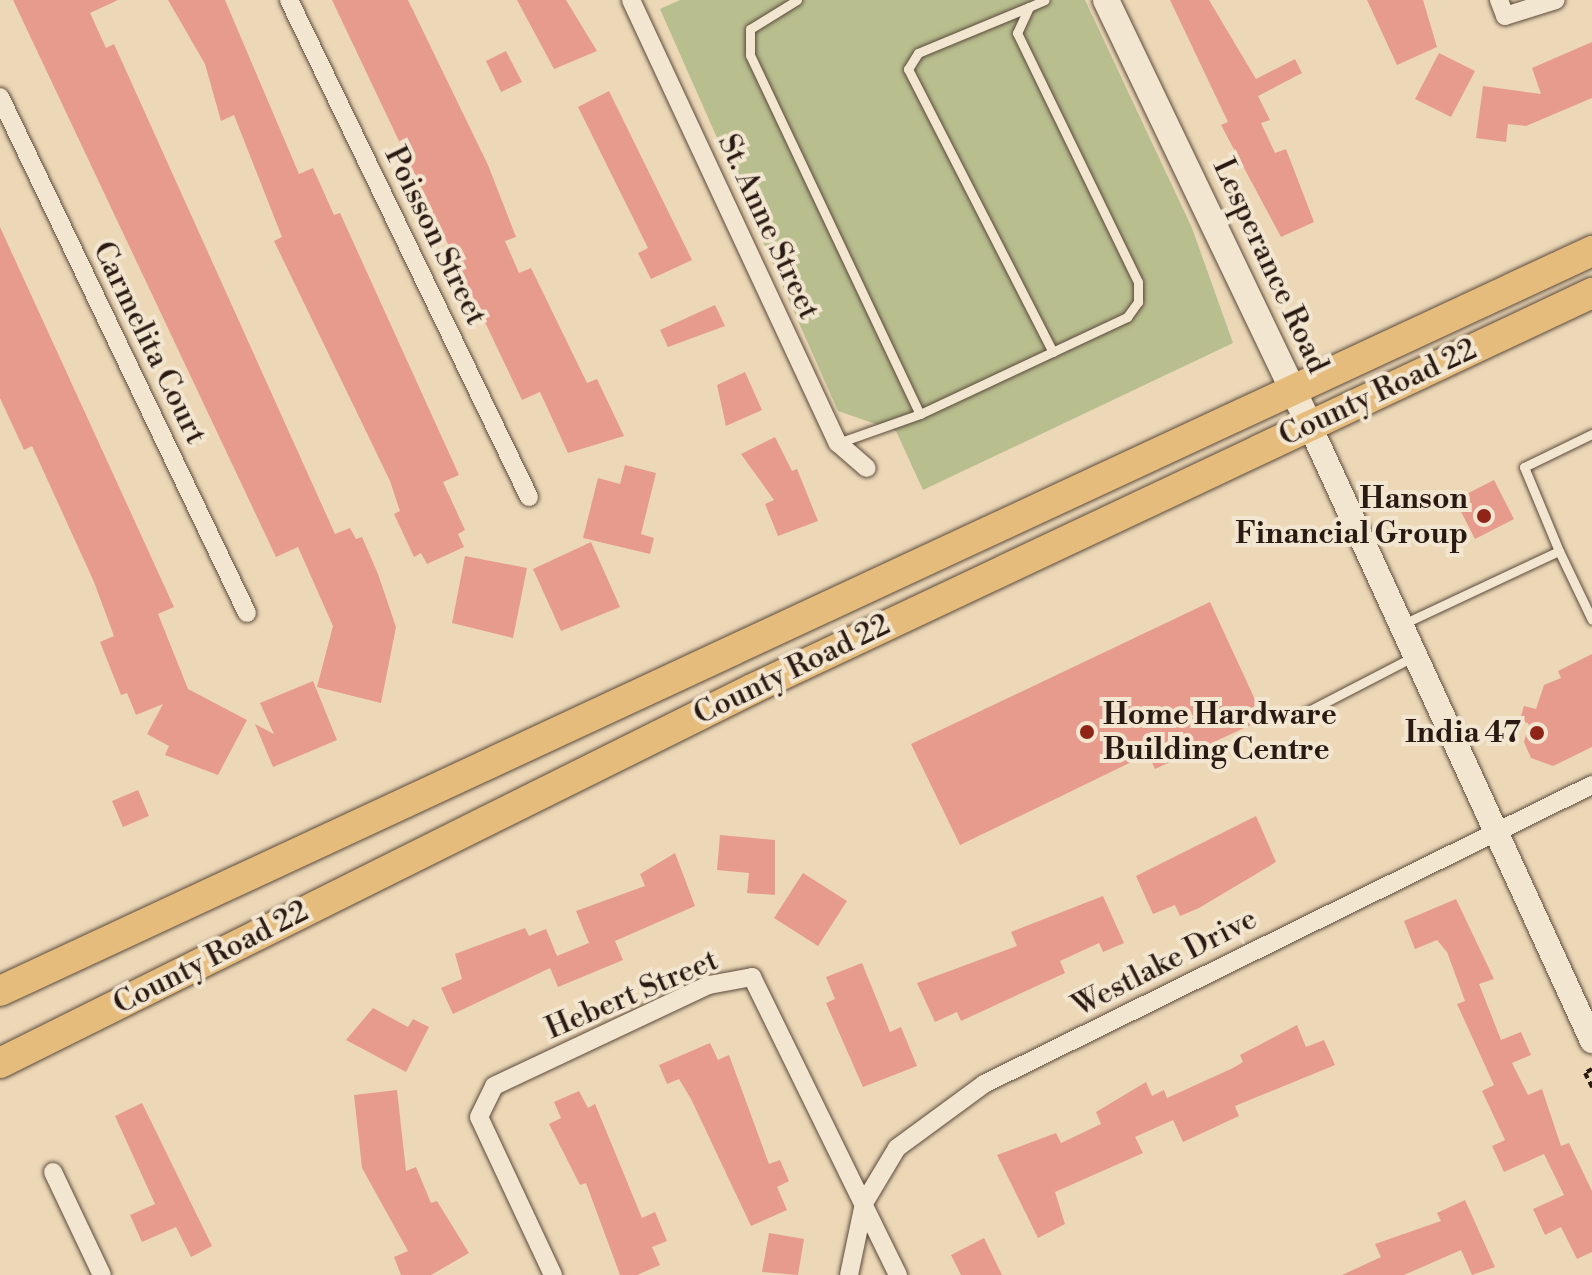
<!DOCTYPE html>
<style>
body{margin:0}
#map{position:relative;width:1592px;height:1275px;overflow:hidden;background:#ecd8b7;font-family:"Libre Bodoni",serif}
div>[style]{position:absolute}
.green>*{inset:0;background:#b8be8e}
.building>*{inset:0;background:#e69b8d}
.path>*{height:4px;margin-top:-2px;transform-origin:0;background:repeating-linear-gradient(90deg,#2b1a13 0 6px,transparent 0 10px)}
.roads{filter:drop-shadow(0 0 2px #5b4a3c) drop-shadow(0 0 2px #5b4a3c)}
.service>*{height:9px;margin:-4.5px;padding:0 4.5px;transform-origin:4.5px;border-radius:4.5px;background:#f3e6d0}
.minor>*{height:18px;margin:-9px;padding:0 9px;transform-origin:9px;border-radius:9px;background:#f3e6d0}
.tertiary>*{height:24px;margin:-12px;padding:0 12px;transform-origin:12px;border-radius:12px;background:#f3e6d0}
.secondary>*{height:26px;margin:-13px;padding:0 13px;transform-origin:13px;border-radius:13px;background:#f3e6d0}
.primary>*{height:30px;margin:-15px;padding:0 15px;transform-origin:15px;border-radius:15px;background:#e6bc7c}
.dots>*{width:22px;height:22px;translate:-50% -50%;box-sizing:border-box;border:4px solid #f3e6d0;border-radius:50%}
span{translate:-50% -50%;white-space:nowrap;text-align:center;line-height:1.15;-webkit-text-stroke:8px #f3e6d0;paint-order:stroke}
.street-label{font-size:30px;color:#2b1a13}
.poi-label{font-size:30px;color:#2b1a13;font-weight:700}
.right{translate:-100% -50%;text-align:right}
.left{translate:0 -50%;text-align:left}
</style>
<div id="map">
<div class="green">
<div style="clip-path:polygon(680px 0,1085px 0,1192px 228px,1233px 343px,923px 490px,896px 431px,838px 411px,660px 9px)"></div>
</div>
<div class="building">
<div style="clip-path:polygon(13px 0,118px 0,90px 13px,106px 48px,114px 44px,335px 534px,350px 528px,356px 539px,362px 537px,378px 574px,396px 627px,381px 703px,317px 687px,333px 626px,298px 547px,276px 557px)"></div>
<div style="clip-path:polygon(168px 0,225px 0,299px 174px,313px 168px,334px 215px,340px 213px,459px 475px,443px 482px,465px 530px,458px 534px,464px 547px,427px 564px,421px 553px,414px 557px,394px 514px,400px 511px,390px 481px,274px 241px,282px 237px,234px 115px,221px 121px,205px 64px)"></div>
<div style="clip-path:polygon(332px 0,408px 0,488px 165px,516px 237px,505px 241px,519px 273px,531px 268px,587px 383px,597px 379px,624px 436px,568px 453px,540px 392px,522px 400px)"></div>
<div style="clip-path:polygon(517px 0,566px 0,597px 51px,554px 69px)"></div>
<div style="clip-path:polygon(1170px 0,1209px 0,1256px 79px,1295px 59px,1302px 73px,1258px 96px,1270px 120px,1261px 123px,1275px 153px,1286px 149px,1314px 222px,1281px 237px,1221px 125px,1228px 122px)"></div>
<div style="clip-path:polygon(1367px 0,1423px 0,1437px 47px,1397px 65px)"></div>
<div style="clip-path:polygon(1592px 42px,1592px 98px,1526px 126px,1508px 124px,1506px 142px,1476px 138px,1483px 86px,1541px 94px,1532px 68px)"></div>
<div style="clip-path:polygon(506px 51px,522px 82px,501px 92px,486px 61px)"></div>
<div style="clip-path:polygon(1439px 53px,1475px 71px,1451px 117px,1415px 99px)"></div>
<div style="clip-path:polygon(609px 91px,692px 260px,651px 279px,638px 253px,648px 248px,578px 107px)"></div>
<div style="clip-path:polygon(0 227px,174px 607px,158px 614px,188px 689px,247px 720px,218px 775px,165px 755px,169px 746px,147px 734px,163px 704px,136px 715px,127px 693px,121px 695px,100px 642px,114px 636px,94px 582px,32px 446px,24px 450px,0 398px)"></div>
<div style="clip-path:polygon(715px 305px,725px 326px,668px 347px,660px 330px)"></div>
<div style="clip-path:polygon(745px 372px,762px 410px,726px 426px,717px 385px)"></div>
<div style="clip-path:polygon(775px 437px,792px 471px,797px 469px,818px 521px,778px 536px,765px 504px,774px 500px,741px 454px)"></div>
<div style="clip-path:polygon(625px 465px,656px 473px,641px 534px,654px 538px,650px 554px,583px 538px,598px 478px,620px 484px)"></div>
<div style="clip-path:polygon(1494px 480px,1514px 519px,1475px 539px,1455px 500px)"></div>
<div style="clip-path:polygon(591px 542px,620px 607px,561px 631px,533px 569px)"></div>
<div style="clip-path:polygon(465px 556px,527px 568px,513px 638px,452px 623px)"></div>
<div style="clip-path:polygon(1210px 602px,1264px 719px,1155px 769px,1148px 754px,960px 845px,911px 744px)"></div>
<div style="clip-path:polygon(1592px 654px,1592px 747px,1553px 766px,1531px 758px,1524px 742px,1529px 724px,1520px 719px,1524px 706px,1536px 709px,1544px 685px,1561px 678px,1558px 671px)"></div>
<div style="clip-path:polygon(313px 681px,337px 740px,273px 767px,255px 724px,274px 734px,260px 703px)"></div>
<div style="clip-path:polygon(138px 790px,149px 816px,123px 827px,112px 801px)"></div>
<div style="clip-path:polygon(1256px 816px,1276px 862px,1199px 908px,1180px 916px,1175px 905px,1153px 914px,1136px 876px)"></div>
<div style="clip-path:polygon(720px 835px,775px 840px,775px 895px,747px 893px,749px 873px,717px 870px)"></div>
<div style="clip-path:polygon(675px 853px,695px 906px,615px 941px,623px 960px,558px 987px,550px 968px,453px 1014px,441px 988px,462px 979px,455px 954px,525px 928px,529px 936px,546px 929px,557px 956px,589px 943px,576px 911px,645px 886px,640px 874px)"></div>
<div style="clip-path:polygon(803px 873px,847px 901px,818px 946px,774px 918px)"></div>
<div style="clip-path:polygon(1103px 896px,1124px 943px,1103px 952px,1099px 943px,1060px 961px,1065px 973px,961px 1021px,957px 1012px,935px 1022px,917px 983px,1017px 946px,1011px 932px)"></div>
<div style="clip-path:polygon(1456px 899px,1494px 979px,1479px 984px,1501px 1040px,1521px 1032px,1531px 1055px,1512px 1063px,1528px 1095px,1542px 1089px,1561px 1146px,1569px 1143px,1592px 1191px,1592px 1252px,1577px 1259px,1561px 1227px,1545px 1235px,1533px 1209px,1564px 1195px,1544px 1154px,1504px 1172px,1492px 1146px,1505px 1140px,1482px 1091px,1494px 1085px,1457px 1004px,1465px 1001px,1447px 952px,1437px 940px,1415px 949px,1404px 921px)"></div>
<div style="clip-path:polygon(862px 963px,890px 1032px,901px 1027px,917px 1066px,863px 1087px,826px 1003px,835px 999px,826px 977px)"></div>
<div style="clip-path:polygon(373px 1008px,408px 1027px,413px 1019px,429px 1027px,406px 1072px,346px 1040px)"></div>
<div style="clip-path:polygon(1297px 1025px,1306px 1047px,1324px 1040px,1335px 1065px,1235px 1106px,1239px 1116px,1183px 1142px,1173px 1120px,1135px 1137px,1143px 1153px,1055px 1192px,1065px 1224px,1038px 1238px,997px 1155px,1056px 1133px,1061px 1143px,1101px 1124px,1096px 1112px,1146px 1082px,1152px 1096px,1164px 1090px,1167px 1098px,1233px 1068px,1243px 1062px,1240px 1055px)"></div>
<div style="clip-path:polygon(710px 1043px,718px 1060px,729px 1055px,769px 1164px,780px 1160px,789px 1181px,777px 1187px,787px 1210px,751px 1226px,691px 1099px,679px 1079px,667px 1084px,659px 1065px)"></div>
<div style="clip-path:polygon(397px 1090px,406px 1171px,416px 1167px,431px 1203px,437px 1201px,469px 1253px,431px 1275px,401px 1275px,394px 1257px,408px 1251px,362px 1168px,354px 1095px)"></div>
<div style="clip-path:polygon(579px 1091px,588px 1108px,595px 1104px,642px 1218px,655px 1212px,667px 1241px,652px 1247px,660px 1265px,637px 1275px,620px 1275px,586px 1183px,580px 1185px,549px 1124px,561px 1118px,554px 1102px)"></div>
<div style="clip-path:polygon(142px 1103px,212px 1246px,191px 1257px,176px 1227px,142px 1242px,130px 1215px,155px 1204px,115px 1116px)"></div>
<div style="clip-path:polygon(1465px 1200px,1495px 1267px,1472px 1275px,1461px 1250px,1404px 1275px,1342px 1275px,1381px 1257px,1375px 1244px,1441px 1221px,1437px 1213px)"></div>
<div style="clip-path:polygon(769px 1233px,804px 1239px,798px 1275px,762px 1272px)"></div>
<div style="clip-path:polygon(984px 1238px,1002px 1275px,961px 1275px,951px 1255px)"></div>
</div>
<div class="path">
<div style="left:1592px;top:1069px;width:8px;rotate:150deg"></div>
<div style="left:1585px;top:1073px;width:16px;rotate:63deg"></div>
</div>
<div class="roads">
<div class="service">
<div style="left:797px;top:0;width:55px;rotate:148.3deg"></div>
<div style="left:750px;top:29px;width:26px;rotate:90deg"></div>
<div style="left:750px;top:55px;width:397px;rotate:64.7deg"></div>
<div style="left:920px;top:414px;width:229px;rotate:-25.1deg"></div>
<div style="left:1127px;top:317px;width:19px;rotate:-54deg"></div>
<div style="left:1138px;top:302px;width:20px;rotate:-90deg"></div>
<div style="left:1138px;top:282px;width:277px;rotate:-115.9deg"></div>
<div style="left:1017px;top:33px;width:29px;rotate:-65deg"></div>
<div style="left:1029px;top:7px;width:17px;rotate:-24deg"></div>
<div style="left:1029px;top:7px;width:120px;rotate:157.5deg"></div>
<div style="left:918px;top:53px;width:19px;rotate:122deg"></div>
<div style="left:908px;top:69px;width:318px;rotate:62.9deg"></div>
<div style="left:838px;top:443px;width:87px;rotate:-19.5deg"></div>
<div style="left:1559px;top:551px;width:91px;rotate:-112.6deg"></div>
<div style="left:1524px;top:467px;width:76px;rotate:-25.9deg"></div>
<div style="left:1403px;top:624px;width:172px;rotate:-25.1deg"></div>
<div style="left:1559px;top:551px;width:76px;rotate:64.4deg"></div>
<div style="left:1299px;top:716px;width:128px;rotate:-27.4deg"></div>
</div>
<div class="minor">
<div style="left:289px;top:0;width:552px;rotate:64.22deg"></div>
<div style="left:631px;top:0;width:489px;rotate:65deg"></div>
<div style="left:838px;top:443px;width:38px;rotate:41deg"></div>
<div style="left:1499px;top:0;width:17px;rotate:69deg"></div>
<div style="left:1505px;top:16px;width:53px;rotate:-17.4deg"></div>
<div style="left:0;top:97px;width:572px;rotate:64.42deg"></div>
<div style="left:53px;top:1172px;width:114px;rotate:64.6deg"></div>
<div style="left:553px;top:1275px;width:174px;rotate:-115.1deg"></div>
<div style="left:479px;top:1117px;width:34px;rotate:-64deg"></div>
<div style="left:494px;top:1086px;width:238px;rotate:-25.2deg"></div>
<div style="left:709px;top:985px;width:44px;rotate:-10.5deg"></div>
<div style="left:752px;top:977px;width:332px;rotate:63.9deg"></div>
<div style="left:849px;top:1275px;width:74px;rotate:-78.2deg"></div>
<div style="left:864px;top:1203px;width:64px;rotate:-59deg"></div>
<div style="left:897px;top:1148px;width:108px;rotate:-36.3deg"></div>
<div style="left:984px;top:1084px;width:678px;rotate:-26.19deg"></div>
</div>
<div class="tertiary">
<div style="left:1309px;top:424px;width:679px;rotate:65.36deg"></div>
</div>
<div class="secondary">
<div style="left:1106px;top:0;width:470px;rotate:64.4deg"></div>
</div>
<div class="primary">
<div style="left:0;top:991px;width:1756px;rotate:-24.93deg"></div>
<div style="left:0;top:1063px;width:840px;rotate:-26.44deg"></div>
<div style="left:752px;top:689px;width:929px;rotate:-25.24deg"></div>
</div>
</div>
<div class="dots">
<div style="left:1484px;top:516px;background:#8f2418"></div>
<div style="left:1087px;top:732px;background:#8f2418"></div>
<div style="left:1537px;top:733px;background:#8f2418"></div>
</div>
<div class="street-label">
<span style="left:768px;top:227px;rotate:65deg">St. Anne Street</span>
<span style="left:435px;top:236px;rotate:64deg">Poisson Street</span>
<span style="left:1270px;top:266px;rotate:65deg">Lesperance Road</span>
<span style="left:149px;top:343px;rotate:64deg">Carmelita Court</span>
<span style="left:1378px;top:393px;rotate:-25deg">County Road 22</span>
<span style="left:792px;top:670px;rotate:-26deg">County Road 22</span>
<span style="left:211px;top:958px;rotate:-27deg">County Road 22</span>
<span style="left:1165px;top:963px;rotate:-27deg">Westlake Drive</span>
<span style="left:632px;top:995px;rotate:-23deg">Hebert Street</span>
</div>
<div class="poi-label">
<span class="right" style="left:1468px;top:516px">Hanson<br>Financial Group</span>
<span class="left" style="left:1103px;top:732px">Home Hardware<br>Building Centre</span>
<span class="right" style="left:1521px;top:733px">India 47</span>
</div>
</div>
